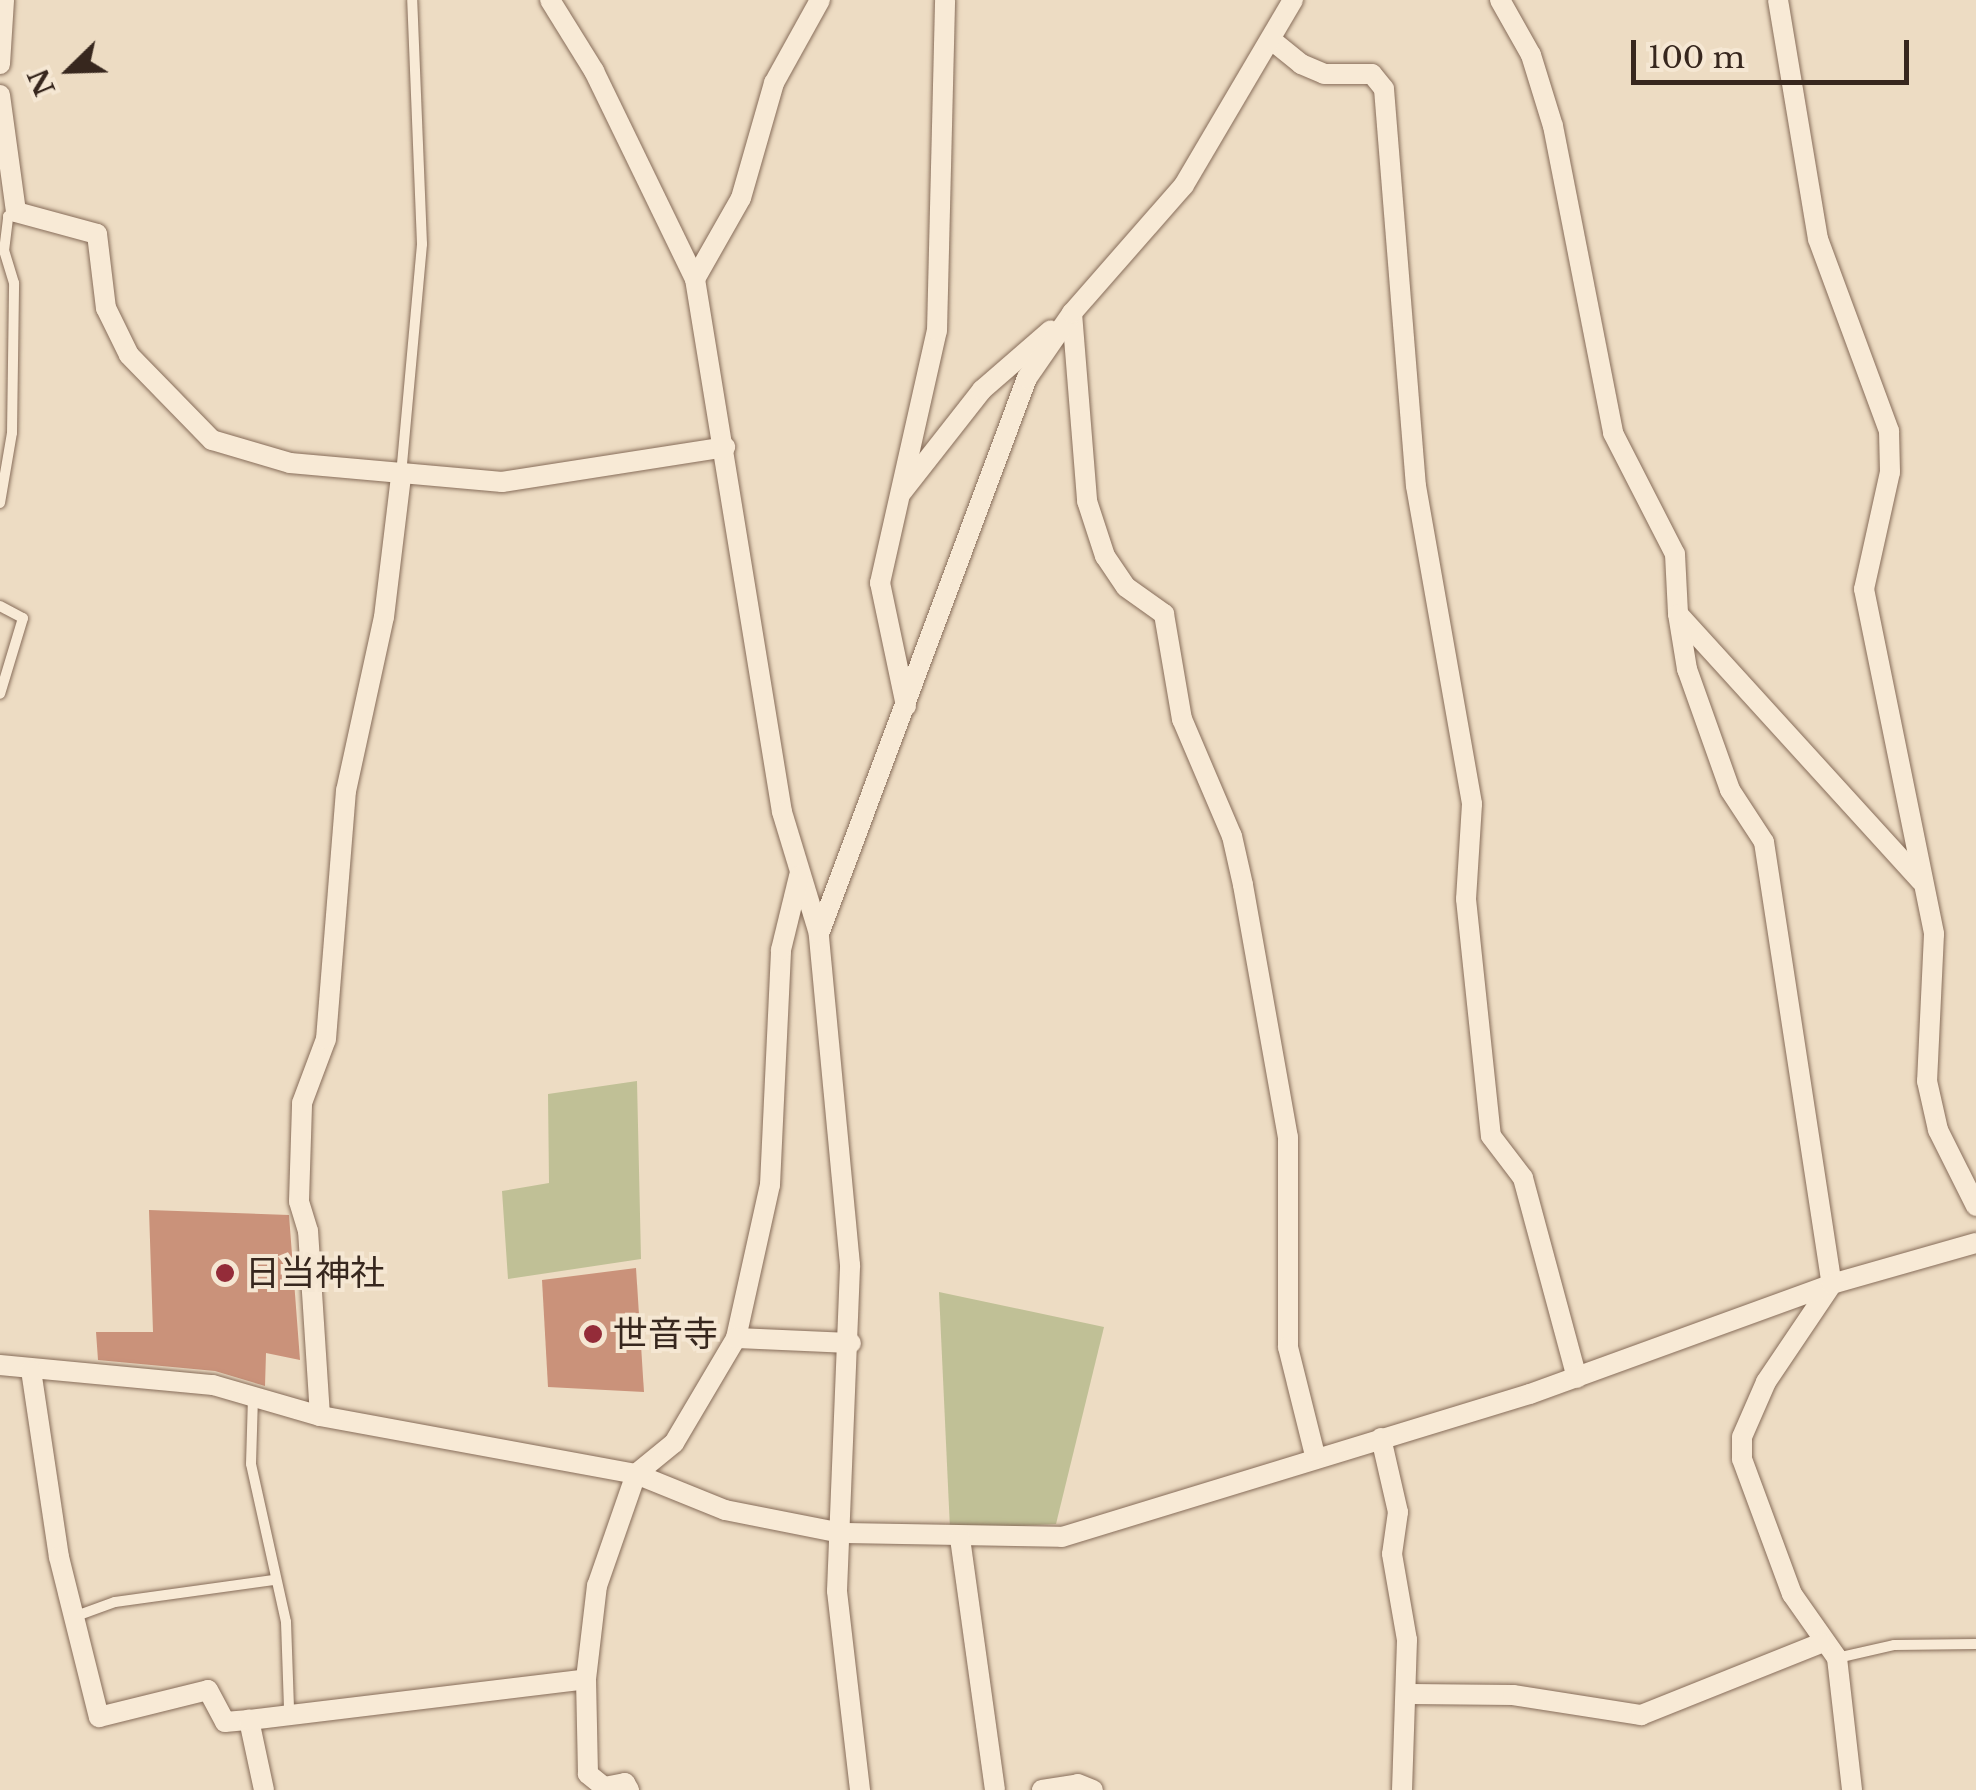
<!DOCTYPE html>
<meta charset="utf-8">
<style>
body{margin:0}
#map{position:relative;width:1976px;height:1790px;overflow:hidden;background:#eddcc3;font-family:"Libre Baskerville","Noto Sans JP",serif}
div>[style]{position:absolute}
.cemetery>*{inset:0;background:#c0c096}
.building>*{inset:0;background:#ca927a}
.roads{filter:drop-shadow(0 0 2px #876d5a) drop-shadow(0 0 2px #876d5a)}
.service>*{height:10px;margin:-5px;padding:0 5px;transform-origin:5px;border-radius:5px;background:#f8ead6}
.minor>*{height:20px;margin:-10px;padding:0 10px;transform-origin:10px;border-radius:10px;background:#f8ead6}
.dots>*{width:28px;height:28px;translate:-50% -50%;box-sizing:border-box;border:5px solid #f5e7d3;border-radius:50%}
span{translate:-50% -50%;white-space:nowrap;text-align:center;line-height:1.15;-webkit-text-stroke:8px #f5e7d3;paint-order:stroke}
.poi-label{font-size:35px;color:#37271e}
.left{translate:0 -50%;text-align:left}
.north{position:absolute;left:20px;top:20px;width:100px;height:100px;-webkit-text-stroke:8px #f5e7d3;paint-order:stroke;rotate:247deg;font-size:28px;font-weight:700;line-height:40px;text-align:center;color:#37271e}
.north::after{content:'';display:block;margin:auto;width:35px;height:45px;background:#37271e;clip-path:polygon(50% 0,100% 100%,50% 72%,0 100%)}
.scale{position:absolute;left:1631px;top:40px;width:278px;height:45px;box-sizing:border-box;border:5px solid #37271e;border-top:0;padding-left:12px;font-size:30px;line-height:35px;white-space:nowrap;color:#37271e;-webkit-text-stroke:8px #f5e7d3;paint-order:stroke}
</style>
<div id="map">
<div class="cemetery">
<div style="clip-path:polygon(637px 1081px,641px 1259px,508px 1279px,502px 1191px,549px 1183px,548px 1094px)"></div>
<div style="clip-path:polygon(939px 1292px,1104px 1327px,1056px 1524px,950px 1529px)"></div>
</div>
<div class="building">
<div style="clip-path:polygon(149px 1210px,289px 1215px,300px 1360px,266px 1353px,265px 1386px,215px 1371px,98px 1360px,96px 1332px,153px 1332px)"></div>
<div style="clip-path:polygon(636px 1268px,644px 1392px,548px 1387px,542px 1280px)"></div>
</div>
<div class="roads">
<div class="service">
<div style="left:401px;top:475px;width:232px;rotate:-84.8deg"></div>
<div style="left:422px;top:244px;width:244px;rotate:-92.3deg"></div>
<div style="left:0;top:503px;width:71px;rotate:-80.3deg"></div>
<div style="left:12px;top:433px;width:150px;rotate:-89.2deg"></div>
<div style="left:14px;top:283px;width:34px;rotate:-107deg"></div>
<div style="left:4px;top:251px;width:35px;rotate:-83deg"></div>
<div style="left:8px;top:216px;width:9px;rotate:-27deg"></div>
<div style="left:0;top:606px;width:26px;rotate:28deg"></div>
<div style="left:23px;top:618px;width:79px;rotate:106.8deg"></div>
<div style="left:253px;top:1397px;width:67px;rotate:91.7deg"></div>
<div style="left:251px;top:1464px;width:162px;rotate:77.5deg"></div>
<div style="left:286px;top:1622px;width:88px;rotate:88deg"></div>
<div style="left:79px;top:1615px;width:38px;rotate:-20deg"></div>
<div style="left:115px;top:1602px;width:160px;rotate:-7.9deg"></div>
<div style="left:1837px;top:1658px;width:58px;rotate:-12.8deg"></div>
<div style="left:1894px;top:1645px;width:82px;rotate:-0.7deg"></div>
</div>
<div class="minor">
<div style="left:550px;top:0;width:84px;rotate:58.2deg"></div>
<div style="left:594px;top:71px;width:231px;rotate:64.1deg"></div>
<div style="left:695px;top:279px;width:540px;rotate:80.73deg"></div>
<div style="left:782px;top:812px;width:127px;rotate:73.1deg"></div>
<div style="left:1500px;top:0;width:63px;rotate:60.6deg"></div>
<div style="left:1531px;top:55px;width:74px;rotate:72.8deg"></div>
<div style="left:1553px;top:126px;width:313px;rotate:78.9deg"></div>
<div style="left:1613px;top:433px;width:136px;rotate:62.9deg"></div>
<div style="left:1675px;top:554px;width:60px;rotate:87.1deg"></div>
<div style="left:1678px;top:614px;width:361px;rotate:47.7deg"></div>
<div style="left:1778px;top:0;width:242px;rotate:80.5deg"></div>
<div style="left:1818px;top:239px;width:205px;rotate:69.7deg"></div>
<div style="left:1889px;top:431px;width:41px;rotate:88.6deg"></div>
<div style="left:1890px;top:472px;width:120px;rotate:102.5deg"></div>
<div style="left:1864px;top:589px;width:352px;rotate:78.5deg"></div>
<div style="left:1934px;top:934px;width:147px;rotate:92.7deg"></div>
<div style="left:1927px;top:1081px;width:50px;rotate:77.3deg"></div>
<div style="left:1938px;top:1130px;width:85px;rotate:63.4deg"></div>
<div style="left:1274px;top:42px;width:35px;rotate:39deg"></div>
<div style="left:1301px;top:64px;width:25px;rotate:23deg"></div>
<div style="left:1324px;top:74px;width:48px"></div>
<div style="left:1372px;top:74px;width:19px;rotate:51deg"></div>
<div style="left:1384px;top:89px;width:398px;rotate:85.4deg"></div>
<div style="left:1416px;top:486px;width:323px;rotate:80deg"></div>
<div style="left:1472px;top:804px;width:95px;rotate:93.6deg"></div>
<div style="left:1466px;top:899px;width:238px;rotate:84deg"></div>
<div style="left:1491px;top:1136px;width:53px;rotate:52.7deg"></div>
<div style="left:1523px;top:1178px;width:207px;rotate:74.9deg"></div>
<div style="left:0;top:64px;width:64px;rotate:-86.4deg"></div>
<div style="left:0;top:95px;width:118px;rotate:82.2deg"></div>
<div style="left:16px;top:212px;width:84px;rotate:15.2deg"></div>
<div style="left:97px;top:234px;width:75px;rotate:83.1deg"></div>
<div style="left:106px;top:308px;width:52px;rotate:63.9deg"></div>
<div style="left:129px;top:355px;width:119px;rotate:45.7deg"></div>
<div style="left:212px;top:440px;width:81px;rotate:16.4deg"></div>
<div style="left:290px;top:463px;width:213px;rotate:5.1deg"></div>
<div style="left:502px;top:482px;width:226px;rotate:-8.9deg"></div>
<div style="left:695px;top:279px;width:93px;rotate:-60.4deg"></div>
<div style="left:741px;top:198px;width:120px;rotate:-74deg"></div>
<div style="left:774px;top:83px;width:95px;rotate:-61deg"></div>
<div style="left:1072px;top:313px;width:189px;rotate:85.4deg"></div>
<div style="left:1087px;top:501px;width:58px;rotate:71.9deg"></div>
<div style="left:1105px;top:556px;width:37px;rotate:56deg"></div>
<div style="left:1126px;top:587px;width:47px;rotate:35.4deg"></div>
<div style="left:1164px;top:614px;width:107px;rotate:80.3deg"></div>
<div style="left:1182px;top:719px;width:127px;rotate:66.9deg"></div>
<div style="left:1232px;top:836px;width:50px;rotate:77.3deg"></div>
<div style="left:1243px;top:885px;width:256px;rotate:79.9deg"></div>
<div style="left:1288px;top:1137px;width:210px;rotate:90deg"></div>
<div style="left:1288px;top:1347px;width:115px;rotate:76deg"></div>
<div style="left:902px;top:492px;width:130px;rotate:-51.9deg"></div>
<div style="left:982px;top:390px;width:91px;rotate:-41deg"></div>
<div style="left:1678px;top:614px;width:56px;rotate:80.7deg"></div>
<div style="left:1687px;top:669px;width:128px;rotate:70.4deg"></div>
<div style="left:1730px;top:790px;width:62px;rotate:56.8deg"></div>
<div style="left:1764px;top:842px;width:447px;rotate:81.3deg"></div>
<div style="left:1832px;top:1284px;width:118px;rotate:124deg"></div>
<div style="left:1766px;top:1382px;width:60px;rotate:113.6deg"></div>
<div style="left:1742px;top:1437px;width:22px;rotate:90deg"></div>
<div style="left:1742px;top:1459px;width:144px;rotate:69.7deg"></div>
<div style="left:1792px;top:1594px;width:78px;rotate:54.9deg"></div>
<div style="left:1837px;top:1658px;width:133px;rotate:83.5deg"></div>
<div style="left:906px;top:706px;width:126px;rotate:-101.9deg"></div>
<div style="left:880px;top:583px;width:258px;rotate:-77.3deg"></div>
<div style="left:937px;top:331px;width:331px;rotate:-88.6deg"></div>
<div style="left:736px;top:1338px;width:157px;rotate:-77.5deg"></div>
<div style="left:770px;top:1185px;width:235px;rotate:-87.3deg"></div>
<div style="left:781px;top:950px;width:76px;rotate:-76.3deg"></div>
<div style="left:0;top:1365px;width:214px;rotate:5.4deg"></div>
<div style="left:213px;top:1385px;width:111px;rotate:16.2deg"></div>
<div style="left:320px;top:1416px;width:321px;rotate:10.4deg"></div>
<div style="left:636px;top:1474px;width:96px;rotate:22deg"></div>
<div style="left:725px;top:1510px;width:118px;rotate:11.2deg"></div>
<div style="left:841px;top:1533px;width:221px;rotate:1deg"></div>
<div style="left:1062px;top:1537px;width:489px;rotate:-17deg"></div>
<div style="left:1530px;top:1394px;width:321px;rotate:-20deg"></div>
<div style="left:1832px;top:1284px;width:150px;rotate:-15.9deg"></div>
<div style="left:31px;top:1370px;width:189px;rotate:81.5deg"></div>
<div style="left:59px;top:1557px;width:165px;rotate:76deg"></div>
<div style="left:99px;top:1717px;width:112px;rotate:-13.9deg"></div>
<div style="left:208px;top:1690px;width:36px;rotate:62deg"></div>
<div style="left:225px;top:1722px;width:24px;rotate:-5deg"></div>
<div style="left:320px;top:1416px;width:185px;rotate:-93.7deg"></div>
<div style="left:308px;top:1231px;width:31px;rotate:-107deg"></div>
<div style="left:299px;top:1201px;width:98px;rotate:-88.2deg"></div>
<div style="left:302px;top:1103px;width:68px;rotate:-69.4deg"></div>
<div style="left:326px;top:1039px;width:249px;rotate:-85.4deg"></div>
<div style="left:346px;top:791px;width:178px;rotate:-77.7deg"></div>
<div style="left:384px;top:617px;width:142px;rotate:-83.1deg"></div>
<div style="left:1381px;top:1438px;width:76px;rotate:77.1deg"></div>
<div style="left:1398px;top:1512px;width:42px;rotate:98.1deg"></div>
<div style="left:1392px;top:1554px;width:87px;rotate:80.1deg"></div>
<div style="left:1407px;top:1640px;width:150px;rotate:91.9deg"></div>
<div style="left:960px;top:1538px;width:254px;rotate:82.1deg"></div>
<div style="left:1410px;top:1694px;width:103px;rotate:0.6deg"></div>
<div style="left:1513px;top:1695px;width:130px;rotate:8.9deg"></div>
<div style="left:1641px;top:1715px;width:194px;rotate:-21.8deg"></div>
<div style="left:264px;top:1790px;width:72px;rotate:-102.1deg"></div>
<div style="left:249px;top:1720px;width:339px;rotate:-6.9deg"></div>
<div style="left:629px;top:1790px;width:8px;rotate:-120deg"></div>
<div style="left:625px;top:1783px;width:21px;rotate:169deg"></div>
<div style="left:604px;top:1787px;width:21px;rotate:-141deg"></div>
<div style="left:588px;top:1774px;width:95px;rotate:-91.2deg"></div>
<div style="left:586px;top:1679px;width:94px;rotate:-83.3deg"></div>
<div style="left:597px;top:1586px;width:119px;rotate:-70.8deg"></div>
<div style="left:636px;top:1474px;width:49px;rotate:-39.2deg"></div>
<div style="left:674px;top:1443px;width:122px;rotate:-59.4deg"></div>
<div style="left:736px;top:1338px;width:115px;rotate:2.5deg"></div>
<div style="left:860px;top:1790px;width:200px;rotate:-96.6deg"></div>
<div style="left:837px;top:1591px;width:326px;rotate:-87.7deg"></div>
<div style="left:850px;top:1265px;width:332px;rotate:-95.4deg"></div>
<div style="left:819px;top:934px;width:594px;rotate:-69.49deg"></div>
<div style="left:1027px;top:378px;width:79px;rotate:-55.3deg"></div>
<div style="left:1072px;top:313px;width:170px;rotate:-48.8deg"></div>
<div style="left:1184px;top:185px;width:215px;rotate:-59.5deg"></div>
<div style="left:1042px;top:1790px;width:36px;rotate:-9deg"></div>
<div style="left:1078px;top:1784px;width:16px;rotate:22deg"></div>
</div>
</div>
<div class="dots">
<div style="left:225px;top:1273px;background:#942c39"></div>
<div style="left:593px;top:1334px;background:#942c39"></div>
</div>
<div class="poi-label">
<span class="left" style="left:245px;top:1273px">日当神社</span>
<span class="left" style="left:613px;top:1334px">世音寺</span>
</div>
<div class="north">N</div>
<div class="scale">100 m</div>
</div>
